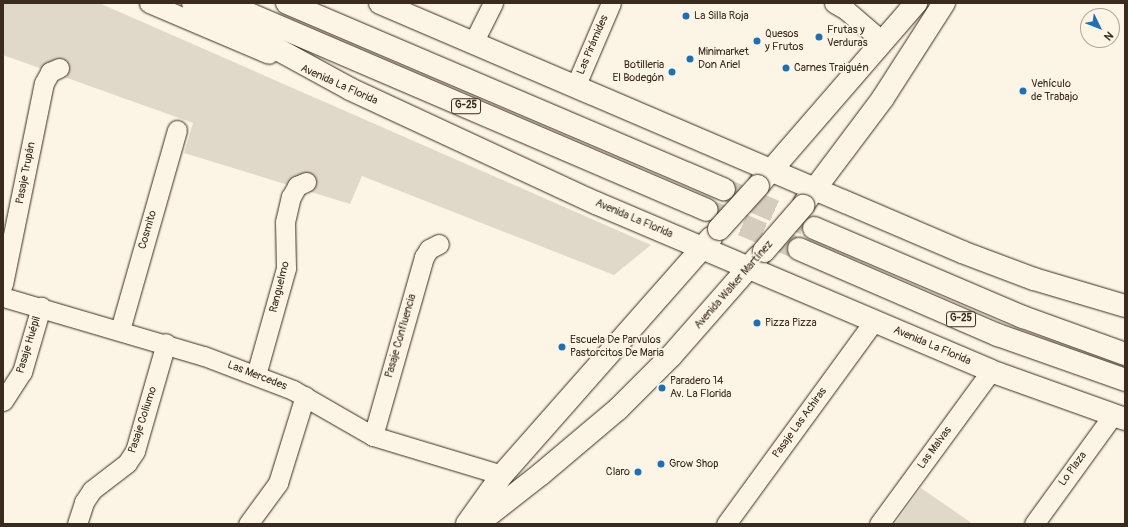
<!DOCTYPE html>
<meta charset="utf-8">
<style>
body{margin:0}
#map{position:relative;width:1128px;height:527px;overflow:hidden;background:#fcf5e5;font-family:Pangolin,sans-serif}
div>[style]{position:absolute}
.green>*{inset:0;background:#e0d8c8}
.primary-tunnel>*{height:22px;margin-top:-11px;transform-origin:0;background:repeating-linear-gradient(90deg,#d5ccbd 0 22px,transparent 0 33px)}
.roads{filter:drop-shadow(0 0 1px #3b2a1e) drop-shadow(0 0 1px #3b2a1e)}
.minor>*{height:19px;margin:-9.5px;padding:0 9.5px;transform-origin:9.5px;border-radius:9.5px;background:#fcf5e5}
.secondary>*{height:22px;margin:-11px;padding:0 11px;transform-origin:11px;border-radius:11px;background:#fcf5e5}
.primary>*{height:22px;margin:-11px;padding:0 11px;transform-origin:11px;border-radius:11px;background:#fcf5e5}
.bridges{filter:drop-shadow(0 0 1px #3b2a1e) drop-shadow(0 0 1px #3b2a1e)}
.secondary-bridge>*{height:22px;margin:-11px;padding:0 11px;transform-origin:11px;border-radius:11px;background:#fcf5e5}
.dots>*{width:11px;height:11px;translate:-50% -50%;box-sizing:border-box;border:2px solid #fcf5e5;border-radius:50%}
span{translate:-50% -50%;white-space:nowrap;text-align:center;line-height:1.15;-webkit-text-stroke:3.5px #fcf5e5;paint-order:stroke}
.shield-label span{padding:1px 3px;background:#fcf5e5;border:1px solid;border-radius:3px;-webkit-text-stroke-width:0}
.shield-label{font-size:10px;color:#3b2a1e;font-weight:700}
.poi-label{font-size:11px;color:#3b2a1e}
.left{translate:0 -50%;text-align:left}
.right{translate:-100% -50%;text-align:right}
.street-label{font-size:11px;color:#3b2a1e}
.frame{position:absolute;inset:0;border:4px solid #3b2a1e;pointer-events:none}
.north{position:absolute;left:1080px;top:8px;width:40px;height:40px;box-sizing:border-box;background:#fcf5e5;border:1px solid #afa495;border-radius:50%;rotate:133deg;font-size:11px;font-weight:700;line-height:16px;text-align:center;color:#3b2a1e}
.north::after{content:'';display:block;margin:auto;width:14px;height:18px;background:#1f6fb2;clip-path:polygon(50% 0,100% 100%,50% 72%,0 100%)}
</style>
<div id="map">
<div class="green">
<div style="clip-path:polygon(3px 3px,99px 3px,651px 245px,614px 275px,362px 176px,350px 204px,184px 153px,193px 123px,3px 55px)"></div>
<div style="clip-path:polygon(921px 488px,973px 524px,895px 524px)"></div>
</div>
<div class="primary-tunnel">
<div style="left:724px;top:189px;width:98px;rotate:23.4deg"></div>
<div style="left:712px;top:212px;width:95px;rotate:23deg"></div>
</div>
<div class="roads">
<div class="minor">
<div style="left:149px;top:3px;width:130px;rotate:23deg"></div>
<div style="left:834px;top:3px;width:14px;rotate:30deg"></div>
<div style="left:846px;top:10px;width:48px;rotate:40.7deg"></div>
<div style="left:473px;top:43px;width:45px;rotate:-63.4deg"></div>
<div style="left:575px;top:87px;width:91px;rotate:-66.8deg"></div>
<div style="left:3px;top:284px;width:205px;rotate:-78.5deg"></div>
<div style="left:44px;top:83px;width:13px;rotate:-61deg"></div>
<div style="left:50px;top:72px;width:10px;rotate:-24deg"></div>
<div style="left:3px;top:297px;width:209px;rotate:16.4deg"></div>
<div style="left:204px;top:356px;width:95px;rotate:20.9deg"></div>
<div style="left:293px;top:390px;width:92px;rotate:29.9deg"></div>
<div style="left:373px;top:436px;width:135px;rotate:16.8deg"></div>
<div style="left:120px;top:330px;width:208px;rotate:-74.1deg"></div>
<div style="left:256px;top:375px;width:111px;rotate:-74.3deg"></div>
<div style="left:286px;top:268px;width:46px;rotate:-91.2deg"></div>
<div style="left:285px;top:222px;width:26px;rotate:-77deg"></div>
<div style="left:291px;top:197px;width:13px;rotate:-61deg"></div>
<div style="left:297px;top:186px;width:10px;rotate:-24deg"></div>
<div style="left:3px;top:401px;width:35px;rotate:-57deg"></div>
<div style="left:22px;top:372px;width:68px;rotate:-73.7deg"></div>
<div style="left:373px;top:436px;width:186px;rotate:-74.1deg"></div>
<div style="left:424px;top:257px;width:9px;rotate:-58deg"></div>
<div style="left:429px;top:249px;width:11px;rotate:-27deg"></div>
<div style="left:77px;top:524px;width:23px;rotate:-72deg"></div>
<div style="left:84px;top:502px;width:14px;rotate:-56deg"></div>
<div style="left:92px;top:490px;width:44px;rotate:-37.6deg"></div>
<div style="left:127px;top:463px;width:14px;rotate:-56deg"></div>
<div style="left:135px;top:451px;width:112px;rotate:-74deg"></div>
<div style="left:248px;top:524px;width:51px;rotate:-53.8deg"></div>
<div style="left:278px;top:483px;width:91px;rotate:-72.8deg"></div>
<div style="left:726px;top:524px;width:251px;rotate:-53.9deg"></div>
<div style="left:879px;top:524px;width:190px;rotate:-53.8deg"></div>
<div style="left:1034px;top:524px;width:135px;rotate:-54.1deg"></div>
</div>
<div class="secondary">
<div style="left:380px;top:3px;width:633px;rotate:23.16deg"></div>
<div style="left:962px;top:252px;width:77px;rotate:20.6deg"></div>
<div style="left:1034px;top:279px;width:95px;rotate:16.5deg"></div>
<div style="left:350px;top:89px;width:271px;rotate:24.9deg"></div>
<div style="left:596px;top:203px;width:429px;rotate:23deg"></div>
<div style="left:991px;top:371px;width:142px;rotate:19.7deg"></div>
<div style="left:761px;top:182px;width:237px;rotate:-49.1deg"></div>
<div style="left:805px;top:202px;width:130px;rotate:-53.1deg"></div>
<div style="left:883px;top:98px;width:113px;rotate:-57.3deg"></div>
<div style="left:467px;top:524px;width:60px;rotate:-54.5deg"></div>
<div style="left:502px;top:475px;width:316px;rotate:-48.6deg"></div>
<div style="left:477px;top:524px;width:81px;rotate:-38deg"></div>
<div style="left:541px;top:474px;width:101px;rotate:-40.2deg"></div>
<div style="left:618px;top:409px;width:75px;rotate:-45deg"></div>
<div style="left:671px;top:356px;width:132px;rotate:-48.7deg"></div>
</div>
<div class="primary">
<div style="left:193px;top:3px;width:179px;rotate:28.7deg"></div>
<div style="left:224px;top:3px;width:525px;rotate:23.2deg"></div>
<div style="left:287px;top:3px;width:475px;rotate:23.1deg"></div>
<div style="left:814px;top:228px;width:227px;rotate:23.1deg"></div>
<div style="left:1023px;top:317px;width:109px;rotate:19.9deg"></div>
<div style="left:799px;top:249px;width:217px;rotate:23.4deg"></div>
<div style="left:998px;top:335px;width:135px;rotate:19.5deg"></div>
</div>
</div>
<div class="bridges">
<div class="secondary-bridge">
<div style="left:719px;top:229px;width:58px;rotate:-47.8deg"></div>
<div style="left:764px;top:251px;width:60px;rotate:-49.1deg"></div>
</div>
</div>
<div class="dots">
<div style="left:686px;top:16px;background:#1f6fb2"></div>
<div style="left:819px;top:37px;background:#1f6fb2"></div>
<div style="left:757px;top:41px;background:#1f6fb2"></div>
<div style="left:690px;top:59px;background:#1f6fb2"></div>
<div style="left:786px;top:68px;background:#1f6fb2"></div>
<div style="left:672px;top:72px;background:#1f6fb2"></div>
<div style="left:1023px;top:91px;background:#1f6fb2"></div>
<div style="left:757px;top:323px;background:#1f6fb2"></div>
<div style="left:562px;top:347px;background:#1f6fb2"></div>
<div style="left:662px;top:388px;background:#1f6fb2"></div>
<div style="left:661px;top:464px;background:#1f6fb2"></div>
<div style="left:638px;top:472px;background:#1f6fb2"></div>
</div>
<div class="shield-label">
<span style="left:466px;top:106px">G-25</span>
<span style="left:961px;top:319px">G-25</span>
</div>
<div class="poi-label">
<span class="left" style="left:694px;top:16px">La Silla Roja</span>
<span class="left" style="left:827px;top:37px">Frutas y<br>Verduras</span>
<span class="left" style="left:765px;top:41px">Quesos<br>y Frutos</span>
<span class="left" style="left:698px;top:59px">Minimarket<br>Don Ariel</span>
<span class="right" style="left:664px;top:72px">Botilleria<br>El Bodegón</span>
<span class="left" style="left:794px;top:68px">Carnes Traiguén</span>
<span class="left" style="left:1031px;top:91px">Vehículo<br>de Trabajo</span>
<span class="left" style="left:765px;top:323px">Pizza Pizza</span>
<span class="left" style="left:570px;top:347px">Escuela De Parvulos<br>Pastorcitos De Maria</span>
<span class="left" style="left:670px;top:388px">Paradero 14<br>Av. La Florida</span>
<span class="left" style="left:669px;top:464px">Grow Shop</span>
<span class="right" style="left:630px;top:472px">Claro</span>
</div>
<div class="street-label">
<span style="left:593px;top:45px;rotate:-67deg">Las Pirámides</span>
<span style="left:339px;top:85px;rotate:24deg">Avenida La Florida</span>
<span style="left:26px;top:173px;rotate:-79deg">Pasaje Trupán</span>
<span style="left:634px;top:219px;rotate:23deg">Avenida La Florida</span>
<span style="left:148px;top:230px;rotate:-74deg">Cosmito</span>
<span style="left:734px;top:285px;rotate:-49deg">Avenida Walker Martínez</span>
<span style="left:280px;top:287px;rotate:-76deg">Ranguelmo</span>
<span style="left:401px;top:336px;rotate:-74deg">Pasaje Confluencia</span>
<span style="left:29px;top:345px;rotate:-73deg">Pasaje Huépil</span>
<span style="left:932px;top:346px;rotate:23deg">Avenida La Florida</span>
<span style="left:257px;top:376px;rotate:21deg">Las Mercedes</span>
<span style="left:143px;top:420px;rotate:-72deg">Pasaje Coliumo</span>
<span style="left:800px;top:423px;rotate:-54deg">Pasaje Las Achiras</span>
<span style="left:935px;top:448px;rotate:-54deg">Las Malvas</span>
<span style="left:1073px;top:469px;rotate:-54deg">Lo Plaza</span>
</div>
<div class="frame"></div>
<div class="north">N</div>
</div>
